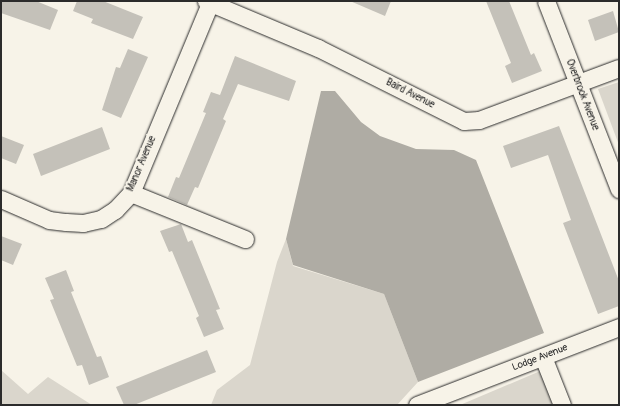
<!DOCTYPE html>
<style>
body{margin:0}
#map{position:relative;width:620px;height:406px;overflow:hidden;background:#f7f3e8;font-family:Pangolin,sans-serif}
div>[style]{position:absolute}
.green>*{inset:0;background:#dad6cc}
.water>*{inset:0;background:#afaca4}
.building>*{inset:0;background:#c4c1b9}
.roads{filter:drop-shadow(0 0 1px #2b2b2b) drop-shadow(0 0 1px #2b2b2b)}
.minor>*{height:17px;margin:-8.5px;padding:0 8.5px;transform-origin:8.5px;border-radius:8.5px;background:#f7f3e8}
span{translate:-50% -50%;white-space:nowrap;text-align:center;line-height:1.15;-webkit-text-stroke:4px #f7f3e8;paint-order:stroke}
.street-label{font-size:10px;color:#2b2b2b}
.frame{position:absolute;inset:0;border:2px solid #2b2b2b;pointer-events:none}
</style>
<div id="map">
<div class="green">
<div style="clip-path:polygon(619px 82px,619px 145px,598px 89px)"></div>
<div style="clip-path:polygon(286px 239px,293px 266px,384px 294px,418px 382px,397px 405px,211px 405px,217px 390px,250px 365px,277px 262px)"></div>
<div style="clip-path:polygon(545px 369px,559px 405px,460px 405px)"></div>
<div style="clip-path:polygon(1px 370px,28px 394px,48px 377px,92px 405px,1px 405px)"></div>
</div>
<div class="water">
<div style="clip-path:polygon(321px 91px,335px 91px,361px 122px,380px 136px,416px 149px,454px 150px,476px 160px,544px 333px,418px 382px,384px 294px,293px 265px,286px 239px)"></div>
</div>
<div class="building">
<div style="clip-path:polygon(1px 1px,36px 1px,58px 10px,50px 30px,1px 13px)"></div>
<div style="clip-path:polygon(77px 1px,103px 1px,143px 17px,133px 39px,91px 23px,93px 19px,73px 11px)"></div>
<div style="clip-path:polygon(350px 1px,391px 1px,385px 16px)"></div>
<div style="clip-path:polygon(486px 1px,509px 1px,531px 55px,534px 53px,542px 71px,512px 83px,505px 66px,511px 63px)"></div>
<div style="clip-path:polygon(613px 11px,619px 32px,595px 41px,588px 20px)"></div>
<div style="clip-path:polygon(128px 49px,148px 57px,121px 118px,102px 110px,116px 67px,120px 68px)"></div>
<div style="clip-path:polygon(235px 56px,296px 81px,289px 101px,238px 84px,223px 119px,226px 121px,198px 188px,195px 187px,187px 205px,168px 197px,176px 177px,179px 178px,206px 113px,203px 112px,211px 92px,220px 95px)"></div>
<div style="clip-path:polygon(559px 126px,619px 281px,619px 306px,598px 314px,563px 223px,571px 220px,548px 155px,511px 168px,503px 146px)"></div>
<div style="clip-path:polygon(102px 127px,110px 149px,41px 176px,33px 154px)"></div>
<div style="clip-path:polygon(1px 136px,24px 145px,16px 164px,1px 158px)"></div>
<div style="clip-path:polygon(181px 224px,188px 242px,192px 240px,220px 309px,216px 310px,224px 329px,204px 337px,196px 318px,199px 316px,172px 251px,169px 252px,160px 231px)"></div>
<div style="clip-path:polygon(1px 236px,22px 244px,13px 265px,1px 260px)"></div>
<div style="clip-path:polygon(66px 270px,74px 291px,71px 292px,97px 357px,101px 356px,109px 377px,89px 385px,82px 365px,77px 366px,50px 300px,54px 299px,45px 278px)"></div>
<div style="clip-path:polygon(207px 350px,216px 372px,134px 405px,124px 405px,116px 387px)"></div>
</div>
<div class="roads">
<div class="minor">
<div style="left:206px;top:1px;width:121px;rotate:22.8deg"></div>
<div style="left:318px;top:48px;width:163px;rotate:26.6deg"></div>
<div style="left:464px;top:121px;width:15px;rotate:-4deg"></div>
<div style="left:479px;top:120px;width:149px;rotate:-20.4deg"></div>
<div style="left:546px;top:1px;width:202px;rotate:68.8deg"></div>
<div style="left:131px;top:193px;width:123px;rotate:22deg"></div>
<div style="left:1px;top:199px;width:52px;rotate:23.6deg"></div>
<div style="left:49px;top:220px;width:17px;rotate:7deg"></div>
<div style="left:66px;top:222px;width:17px;rotate:3deg"></div>
<div style="left:83px;top:223px;width:18px;rotate:-13deg"></div>
<div style="left:101px;top:219px;width:17px;rotate:-33deg"></div>
<div style="left:115px;top:210px;width:23px;rotate:-47deg"></div>
<div style="left:131px;top:193px;width:206px;rotate:-67.4deg"></div>
<div style="left:543px;top:357px;width:52px;rotate:68.4deg"></div>
<div style="left:417px;top:405px;width:217px;rotate:-21.1deg"></div>
</div>
</div>
<div class="street-label">
<span style="left:410px;top:94px;rotate:27deg">Baird Avenue</span>
<span style="left:582px;top:95px;rotate:69deg">Overbrook Avenue</span>
<span style="left:142px;top:164px;rotate:-67deg">Manor Avenue</span>
<span style="left:540px;top:358px;rotate:-21deg">Lodge Avenue</span>
</div>
<div class="frame"></div>
</div>
